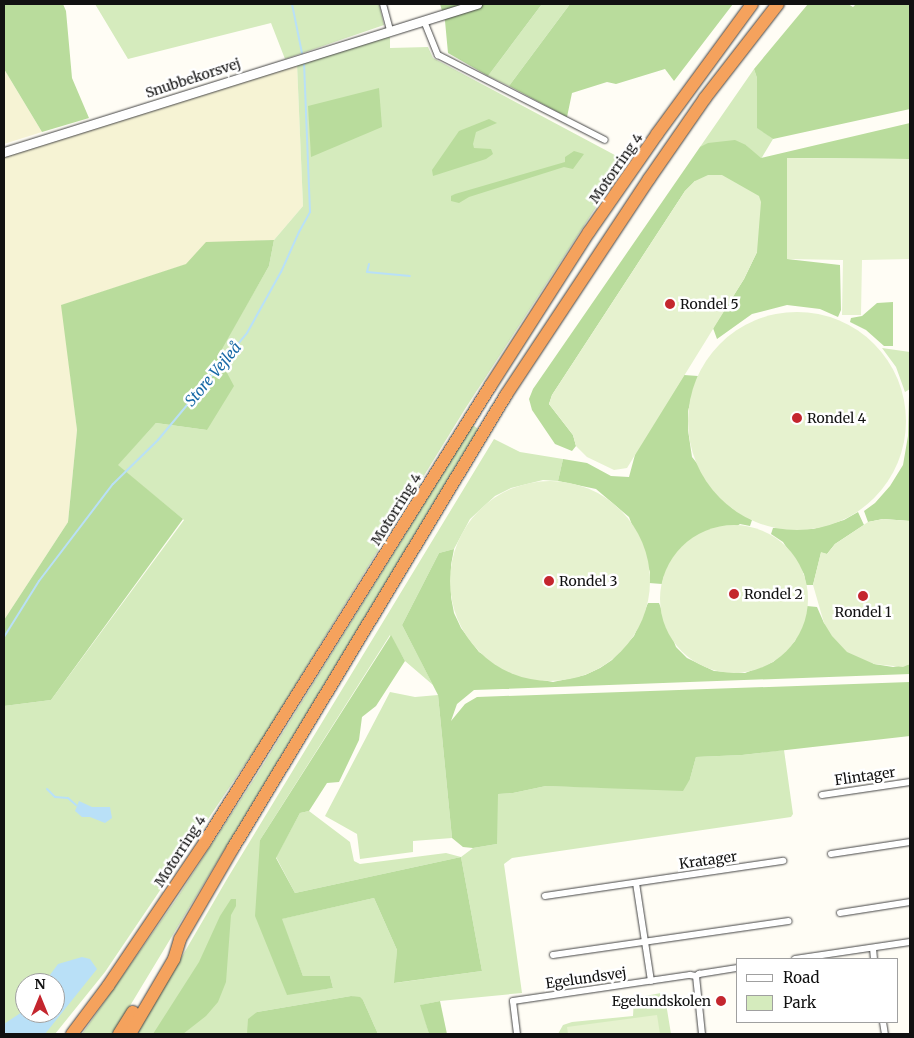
<!DOCTYPE html>
<meta charset="utf-8">
<style>
body{margin:0}
#map{position:relative;width:914px;height:1038px;overflow:hidden;background:#fffdf5;font-family:Merriweather,serif}
div>[style]{position:absolute}
.farmland>*{inset:0;background:#f6f3d4}
.green>*{inset:0;background:#d5ebbd}
.forest>*{inset:0;background:#b9dc9c}
.pitch>*{inset:0;background:#e6f2cf}
.round{border-radius:50%}
.water>*{inset:0;background:#b9e0f7}
.stream>*{height:2px;margin:-1px;padding:0 1px;transform-origin:1px;border-radius:1px;background:#b9e0f7}
.roads{filter:drop-shadow(0 0 1px #444) drop-shadow(0 0 1px #444)}
.minor>*{height:6px;margin:-3px;padding:0 3px;transform-origin:3px;border-radius:3px;background:#fff}
.tertiary>*{height:9px;margin:-4.5px;padding:0 4.5px;transform-origin:4.5px;border-radius:4.5px;background:#fff}
.motorway>*{height:12px;margin:-6px;padding:0 6px;transform-origin:6px;border-radius:6px;background:#f5a25d}
.dots>*{width:14px;height:14px;translate:-50% -50%;box-sizing:border-box;border:2px solid #fff;border-radius:50%}
span{translate:-50% -50%;white-space:nowrap;text-align:center;line-height:1.15;-webkit-text-stroke:5px #fff;paint-order:stroke}
.street-label{font-size:14px;color:#111}
.poi-label{font-size:14px;color:#111}
.left{translate:0 -50%;text-align:left}
.right{translate:-100% -50%;text-align:right}
.water-label{font-size:15px;color:#1768a6;font-style:italic}
.frame{position:absolute;inset:0;border:5px solid #111;pointer-events:none}
.legend{position:absolute;left:736px;top:958px;width:162px;height:65px;box-sizing:border-box;background:#fff;border:1px solid #a0a0a0;margin:0;padding:6px 9px;list-style:none;font-size:15px;color:#111}
.legend li{display:flex;align-items:center;gap:10px;height:25px}
.legend b{width:25px;border:1px solid #a0a0a0}
.north{position:absolute;left:15px;top:973px;width:50px;height:50px;box-sizing:border-box;background:#fff;border:1px solid #a0a0a0;border-radius:50%;rotate:0deg;font-size:14px;font-weight:700;line-height:20px;text-align:center;color:#111}
.north::after{content:'';display:block;margin:auto;width:18px;height:22px;background:#c4262e;clip-path:polygon(50% 0,100% 100%,50% 72%,0 100%)}
</style>
<div id="map">
<div class="farmland">
<div style="clip-path:polygon(297px 64px,303px 206px,274px 240px,206px 243px,187px 264px,62px 305px,77px 430px,68px 522px,4px 620px,4px 156px)"></div>
<div style="clip-path:polygon(4px 69px,42px 132px,4px 144px)"></div>
</div>
<div class="green">
<div style="clip-path:polygon(95px 4px,379px 4px,384px 25px,285px 59px,271px 23px,128px 59px)"></div>
<div style="clip-path:polygon(542px 4px,570px 4px,509px 86px,488px 76px)"></div>
<div style="clip-path:polygon(evenodd,390px 36px,390px 48px,428px 47px,433px 58px,626px 161px,465px 409px,262px 739px,105px 972px,55px 1034px,4px 1034px,4px 706px,51px 700px,184px 520px,117px 465px,156px 423px,207px 430px,217px 356px,269px 266px,274px 240px,303px 206px,297px 64px,390px 36px,25px 983px,55px 983px,55px 1013px,25px 1013px,25px 983px)"></div>
<div style="clip-path:polygon(754px 69px,757px 78px,757px 127px,773px 139px,761px 159px,746px 145px,700px 147px)"></div>
<div style="clip-path:polygon(882px 348px,910px 352px,910px 389px,905px 392px,896px 367px)"></div>
<div style="clip-path:polygon(473px 425px,478px 429px,113px 1034px,82px 1034px,177px 898px,256px 776px)"></div>
<div style="clip-path:polygon(494px 439px,520px 452px,563px 459px,558px 481px,543px 480px,511px 488px,495px 496px,470px 519px,454px 549px,439px 553px,402px 625px,433px 685px,405px 661px,390px 635px,260px 840px,287px 994px,333px 988px,330px 976px,303px 976px,281px 919px,374px 898px,397px 950px,395px 983px,482px 971px,461px 857px,295px 893px,276px 857px,300px 813px,309px 811px,350px 842px,354px 861px,360px 864px,446px 853px,461px 857px,473px 848px,497px 844px,497px 794px,513px 793px,546px 786px,617px 788px,690px 779px,696px 757px,742px 755px,784px 750px,793px 814px,791px 817px,512px 858px,504px 864px,522px 993px,440px 1001px,421px 1005px,429px 1034px,378px 1034px,363px 1000px,351px 996px,257px 1012px,247px 1034px,137px 1034px,227px 879px)"></div>
<div style="clip-path:polygon(390px 692px,415px 697px,438px 695px,452px 838px,413px 841px,413px 852px,360px 859px,357px 834px,325px 816px)"></div>
<div style="clip-path:polygon(661px 993px,665px 997px,671px 1034px,558px 1034px,563px 1025px,572px 1022px,633px 1016px,634px 998px)"></div>
</div>
<div class="forest">
<div style="clip-path:polygon(4px 4px,63px 4px,66px 11px,72px 78px,89px 118px,42px 132px,4px 69px)"></div>
<div style="clip-path:polygon(440px 4px,542px 4px,488px 76px,448px 53px,445px 21px)"></div>
<div style="clip-path:polygon(570px 4px,733px 4px,674px 81px,665px 69px,616px 84px,607px 82px,572px 93px,567px 117px,509px 86px)"></div>
<div style="clip-path:polygon(808px 4px,848px 4px,853px 7px,856px 4px,910px 4px,910px 109px,773px 139px,757px 128px,757px 78px,754px 69px)"></div>
<div style="clip-path:polygon(379px 88px,382px 127px,311px 157px,308px 106px)"></div>
<div style="clip-path:polygon(489px 119px,497px 123px,476px 132px,473px 144px,474px 148px,491px 149px,493px 154px,486px 159px,433px 176px,432px 170px,459px 131px)"></div>
<div style="clip-path:polygon(910px 123px,910px 159px,787px 158px,787px 259px,840px 265px,841px 310px,838px 317px,820px 309px,787px 305px,752px 314px,717px 339px,713px 328px,744px 279px,757px 252px,695px 181px,685px 191px,552px 395px,549px 404px,573px 435px,576px 446px,572px 451px,555px 444px,532px 410px,529px 399px,533px 389px,700px 147px,708px 143px,735px 140px,746px 145px,761px 158px)"></div>
<div style="clip-path:polygon(574px 151px,584px 154px,573px 169px,564px 167px,469px 197px,459px 203px,451px 201px,451px 196px,455px 194px,565px 162px,565px 157px)"></div>
<div style="clip-path:polygon(274px 240px,269px 266px,218px 356px,234px 386px,207px 430px,156px 423px,118px 465px,183px 519px,51px 700px,4px 706px,4px 620px,68px 522px,77px 430px,61px 305px,186px 264px,206px 242px)"></div>
<div style="clip-path:polygon(893px 302px,893px 346px,884px 346px,866px 330px,850px 322px,851px 318px,862px 316px,877px 303px)"></div>
<div style="clip-path:polygon(684px 375px,698px 376px,688px 411px,688px 430px,692px 457px,732px 508px,752px 520px,750px 526px,740px 524px,664px 576px,662px 584px,649px 583px,650px 572px,629px 517px,596px 489px,558px 481px,563px 459px,587px 463px,611px 476px,629px 477px,636px 451px)"></div>
<div style="clip-path:polygon(909px 396px,910px 521px,883px 519px,868px 522px,864px 511px,875px 503px,890px 486px,903px 465px,908px 436px)"></div>
<div style="clip-path:polygon(858px 512px,864px 525px,835px 544px,827px 554px,821px 553px,813px 585px,806px 585px,804px 574px,783px 542px,771px 534px,773px 528px,813px 529px,844px 520px)"></div>
<div style="clip-path:polygon(454px 549px,451px 565px,451px 597px,454px 613px,461px 628px,479px 652px,521px 676px,553px 682px,585px 675px,600px 668px,612px 660px,634px 636px,648px 603px,659px 603px,676px 647px,687px 658px,714px 671px,745px 673px,773px 662px,795px 641px,807px 606px,817px 607px,824px 623px,874px 664px,893px 667px,910px 664px,910px 674px,474px 690px,457px 704px,451px 721px,465px 704px,477px 697px,910px 682px,910px 736px,742px 755px,696px 757px,690px 779px,683px 791px,546px 786px,513px 793px,498px 794px,497px 844px,473px 848px,463px 847px,452px 838px,438px 695px,402px 625px,439px 553px)"></div>
<div style="clip-path:polygon(391px 635px,405px 661px,376px 706px,362px 717px,359px 740px,339px 782px,327px 783px,309px 811px,300px 813px,276px 858px,295px 893px,461px 857px,482px 971px,394px 983px,397px 950px,374px 898px,282px 919px,303px 976px,330px 976px,333px 988px,287px 995px,255px 916px,260px 840px)"></div>
<div style="clip-path:polygon(231px 899px,236px 899px,236px 906px,231px 915px,226px 982px,218px 1002px,206px 1016px,183px 1034px,153px 1034px,199px 962px,220px 916px)"></div>
<div style="clip-path:polygon(351px 996px,360px 997px,363px 1000px,378px 1034px,247px 1034px,248px 1019px,257px 1012px)"></div>
<div style="clip-path:polygon(440px 1001px,447px 1034px,429px 1034px,420px 1005px)"></div>
</div>
<div class="pitch">
<div style="clip-path:polygon(787px 158px,910px 159px,910px 259px,862px 260px,861px 315px,842px 315px,843px 260px,787px 259px)"></div>
<div style="clip-path:polygon(708px 175px,722px 175px,759px 196px,761px 202px,757px 252px,744px 279px,627px 468px,614px 470px,587px 457px,576px 446px,573px 435px,549px 404px,552px 395px,685px 191px,695px 181px)"></div>
<div class="round" style="left:688px;top:312px;width:218px;height:218px"></div>
<div class="round" style="left:450px;top:481px;width:200px;height:200px"></div>
<div style="clip-path:polygon(883px 519px,910px 521px,910px 664px,903px 667px,874px 664px,847px 652px,832px 636px,824px 623px,813px 585px,821px 552px,827px 554px,835px 544px,868px 522px)"></div>
<div class="round" style="left:660px;top:525px;width:148px;height:148px"></div>
<div style="clip-path:polygon(657px 1015px,660px 1034px,568px 1034px,567px 1027px)"></div>
</div>
<div class="water">
<div style="clip-path:polygon(79px 801px,92px 807px,110px 807px,112px 818px,105px 823px,90px 817px,82px 817px,75px 811px)"></div>
<div style="clip-path:polygon(82px 957px,90px 959px,97px 969px,45px 1034px,4px 1034px,4px 1024px,25px 1010px,25px 1013px,55px 1013px,55px 983px,44px 983px,58px 964px)"></div>
</div>
<div class="stream">
<div style="left:292px;top:4px;width:50px;rotate:78.5deg"></div>
<div style="left:369px;top:264px;width:8px;rotate:104deg"></div>
<div style="left:367px;top:272px;width:43px;rotate:5.3deg"></div>
<div style="left:4px;top:637px;width:66px;rotate:-58deg"></div>
<div style="left:39px;top:581px;width:122px;rotate:-52.7deg"></div>
<div style="left:113px;top:484px;width:63px;rotate:-44.4deg"></div>
<div style="left:158px;top:440px;width:139px;rotate:-50.2deg"></div>
<div style="left:247px;top:333px;width:70px;rotate:-60.9deg"></div>
<div style="left:281px;top:272px;width:44px;rotate:-65.8deg"></div>
<div style="left:299px;top:232px;width:23px;rotate:-61deg"></div>
<div style="left:310px;top:212px;width:147px;rotate:-92.3deg"></div>
<div style="left:47px;top:789px;width:11px;rotate:45deg"></div>
<div style="left:55px;top:797px;width:13px;rotate:4deg"></div>
<div style="left:68px;top:798px;width:11px;rotate:41deg"></div>
</div>
<div class="roads">
<div class="minor">
<div style="left:383px;top:4px;width:28px;rotate:75deg"></div>
<div style="left:424px;top:21px;width:37px;rotate:68deg"></div>
<div style="left:438px;top:55px;width:187px;rotate:27deg"></div>
<div style="left:822px;top:795px;width:89px;rotate:-8.4deg"></div>
<div style="left:831px;top:854px;width:80px;rotate:-8.6deg"></div>
<div style="left:636px;top:883px;width:99px;rotate:81.3deg"></div>
<div style="left:545px;top:896px;width:241px;rotate:-8.4deg"></div>
<div style="left:840px;top:913px;width:71px;rotate:-8.9deg"></div>
<div style="left:873px;top:948px;width:11px;rotate:85deg"></div>
<div style="left:553px;top:955px;width:238px;rotate:-8.2deg"></div>
<div style="left:795px;top:959px;width:116px;rotate:-8.4deg"></div>
<div style="left:696px;top:976px;width:58px;rotate:84.1deg"></div>
<div style="left:883px;top:1022px;width:12px;rotate:81deg"></div>
<div style="left:517px;top:1034px;width:33px;rotate:-97deg"></div>
<div style="left:513px;top:1001px;width:179px;rotate:-8.4deg"></div>
<div style="left:690px;top:975px;width:6px;rotate:9deg"></div>
<div style="left:696px;top:976px;width:4px;rotate:-34deg"></div>
<div style="left:699px;top:974px;width:39px;rotate:-9deg"></div>
</div>
<div class="tertiary">
<div style="left:4px;top:152px;width:496px;rotate:-17.4deg"></div>
</div>
<div class="motorway">
<div style="left:72px;top:1034px;width:60px;rotate:-53.1deg"></div>
<div style="left:108px;top:986px;width:174px;rotate:-56deg"></div>
<div style="left:205px;top:842px;width:539px;rotate:-57.96deg"></div>
<div style="left:491px;top:385px;width:182px;rotate:-57.4deg"></div>
<div style="left:589px;top:232px;width:119px;rotate:-55.2deg"></div>
<div style="left:657px;top:134px;width:161px;rotate:-53.8deg"></div>
<div style="left:119px;top:1034px;width:26px;rotate:-58deg"></div>
<div style="left:130px;top:1034px;width:87px;rotate:-59.6deg"></div>
<div style="left:174px;top:959px;width:21px;rotate:-73deg"></div>
<div style="left:180px;top:939px;width:105px;rotate:-59.8deg"></div>
<div style="left:233px;top:848px;width:529px;rotate:-58.92deg"></div>
<div style="left:506px;top:395px;width:259px;rotate:-56.5deg"></div>
<div style="left:649px;top:179px;width:98px;rotate:-55.3deg"></div>
<div style="left:705px;top:98px;width:119px;rotate:-52.2deg"></div>
</div>
</div>
<div class="dots">
<div style="left:670px;top:304px;background:#c4262e"></div>
<div style="left:797px;top:418px;background:#c4262e"></div>
<div style="left:549px;top:581px;background:#c4262e"></div>
<div style="left:734px;top:594px;background:#c4262e"></div>
<div style="left:863px;top:596px;background:#c4262e"></div>
<div style="left:721px;top:1001px;background:#c4262e"></div>
</div>
<div class="street-label">
<span style="left:193px;top:78px;rotate:-18deg">Snubbekorsvej</span>
<span style="left:616px;top:168px;rotate:-55deg">Motorring 4</span>
<span style="left:396px;top:509px;rotate:-58deg">Motorring 4</span>
<span style="left:865px;top:776px;rotate:-8deg">Flintager</span>
<span style="left:180px;top:851px;rotate:-57deg">Motorring 4</span>
<span style="left:708px;top:860px;rotate:-8deg">Kratager</span>
<span style="left:586px;top:978px;rotate:-8deg">Egelundsvej</span>
</div>
<div class="poi-label">
<span class="left" style="left:680px;top:304px">Rondel 5</span>
<span class="left" style="left:807px;top:418px">Rondel 4</span>
<span class="left" style="left:559px;top:581px">Rondel 3</span>
<span class="left" style="left:744px;top:594px">Rondel 2</span>
<span style="left:863px;top:612px">Rondel 1</span>
<span class="right" style="left:711px;top:1001px">Egelundskolen</span>
</div>
<div class="water-label">
<span style="left:213px;top:374px;rotate:-50deg">Store Vejleå</span>
</div>
<div class="frame"></div>
<ul class="legend">
<li><b style="height:6px;background:#fff"></b>Road</li>
<li><b style="height:14px;background:#d5ebbd"></b>Park</li>
</ul>
<div class="north">N</div>
</div>
